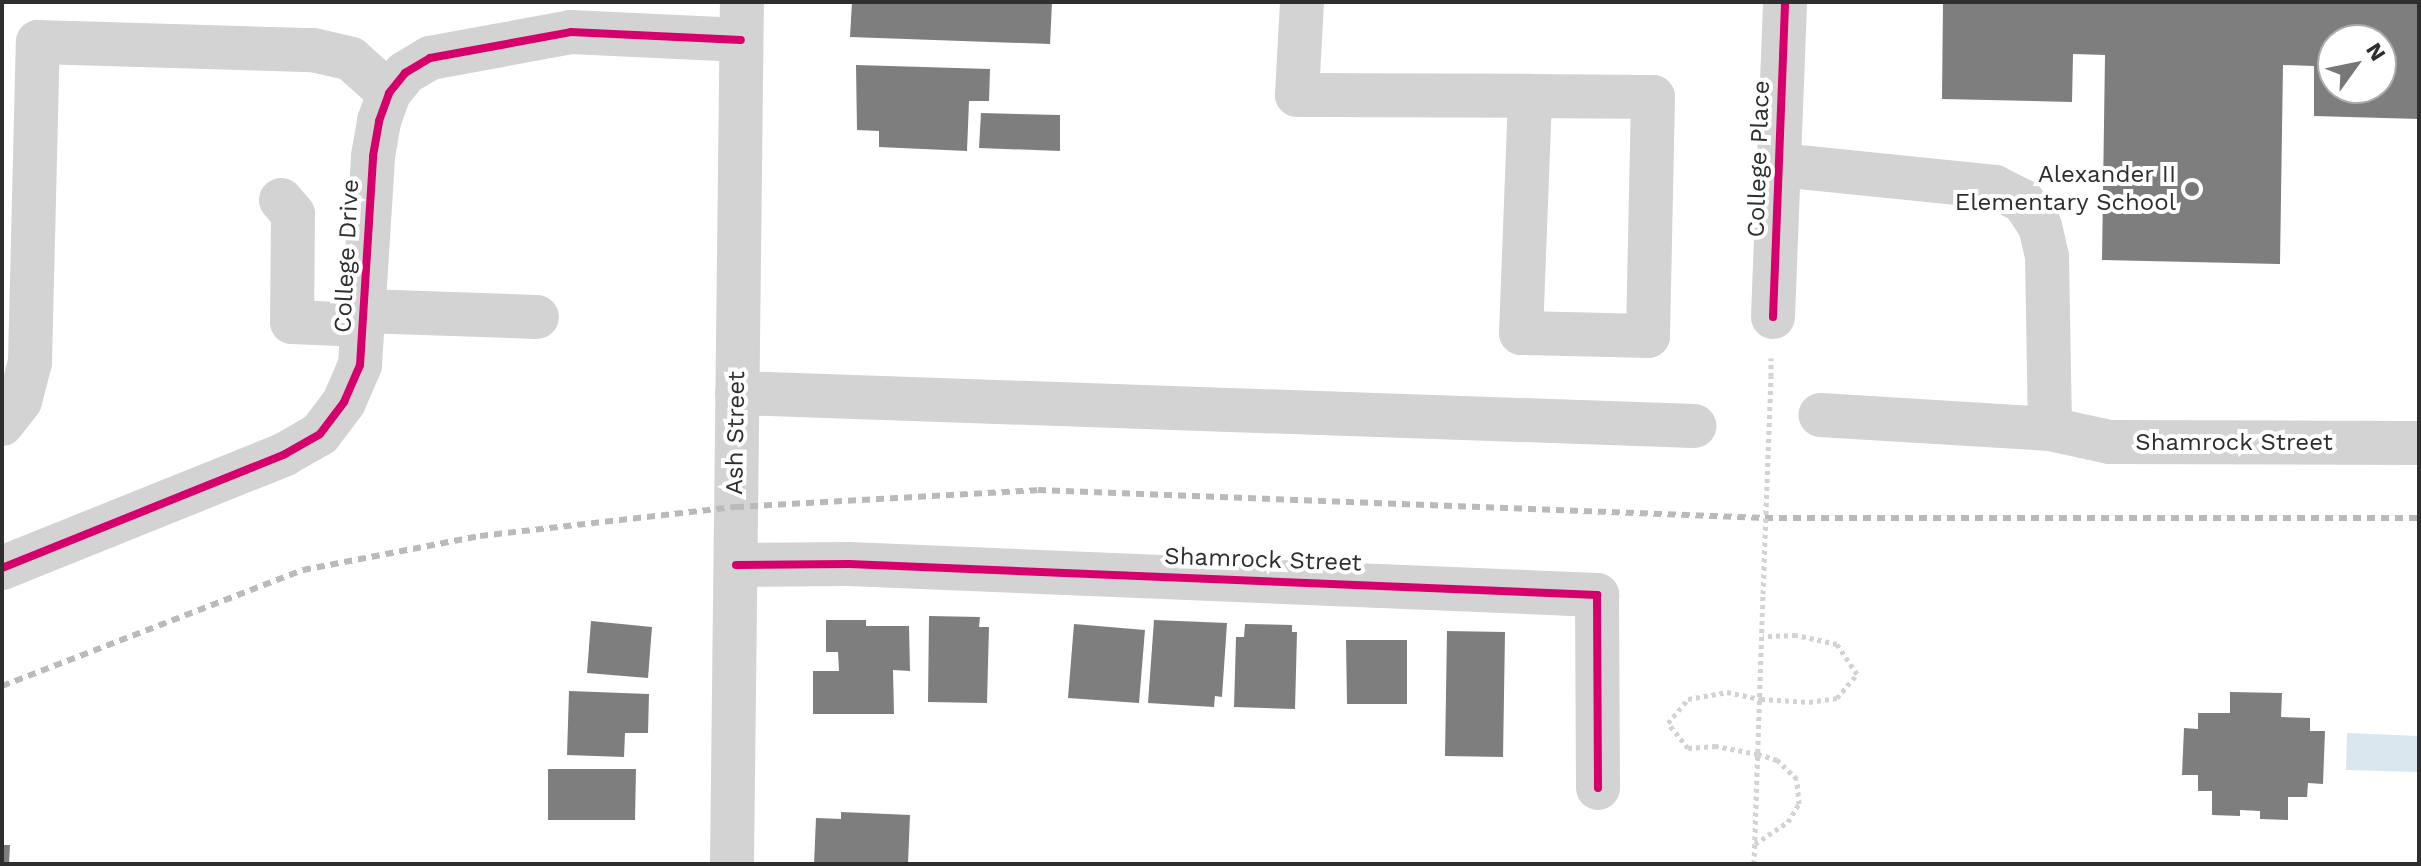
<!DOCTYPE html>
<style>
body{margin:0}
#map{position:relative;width:2421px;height:866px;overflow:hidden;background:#fff;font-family:"Work Sans",sans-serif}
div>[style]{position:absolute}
.water>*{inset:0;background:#dae7ef}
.building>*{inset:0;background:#7e7e7e}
.path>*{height:5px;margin-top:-2.5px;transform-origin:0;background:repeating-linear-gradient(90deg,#d3d3d3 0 4px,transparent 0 8px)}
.minor>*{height:44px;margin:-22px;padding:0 22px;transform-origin:22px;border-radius:22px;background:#d3d3d3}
.rail>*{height:6px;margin-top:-3px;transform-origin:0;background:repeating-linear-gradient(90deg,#bababa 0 8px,transparent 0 14px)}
.path-bridge>*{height:5px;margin-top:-2.5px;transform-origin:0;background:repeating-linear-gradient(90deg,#d3d3d3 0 4px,transparent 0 8px)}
.cycleway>*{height:8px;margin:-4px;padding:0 4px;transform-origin:4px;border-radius:4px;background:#d6006c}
.dots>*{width:22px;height:22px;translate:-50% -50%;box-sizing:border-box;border:4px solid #fff;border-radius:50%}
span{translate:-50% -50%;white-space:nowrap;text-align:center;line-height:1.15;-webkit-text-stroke:8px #fff;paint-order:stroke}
.street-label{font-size:24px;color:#2e2e2e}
.poi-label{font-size:24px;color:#2e2e2e}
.right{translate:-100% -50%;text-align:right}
.frame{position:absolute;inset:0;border:4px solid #2e2e2e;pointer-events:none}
.north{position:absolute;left:2317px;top:24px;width:80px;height:80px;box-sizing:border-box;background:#fff;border:2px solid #ababab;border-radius:50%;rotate:57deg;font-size:22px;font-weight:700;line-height:32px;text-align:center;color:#2e2e2e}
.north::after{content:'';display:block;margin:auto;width:28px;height:36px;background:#777;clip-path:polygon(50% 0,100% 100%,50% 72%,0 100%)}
</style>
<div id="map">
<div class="water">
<div style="clip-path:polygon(2347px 733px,2419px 736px,2419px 772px,2346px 770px)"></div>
</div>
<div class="building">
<div style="clip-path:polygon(852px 2px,1052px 2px,1050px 44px,850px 37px)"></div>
<div style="clip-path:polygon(evenodd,1943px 2px,2419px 2px,2419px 119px,2314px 116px,2314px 66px,2283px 65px,2280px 264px,2102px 260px,2105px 55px,2073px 54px,2072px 102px,1942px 99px,1943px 2px,2333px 40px,2381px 40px,2381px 88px,2333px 88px,2333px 40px)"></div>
<div style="clip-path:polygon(856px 65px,990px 69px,989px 101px,969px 101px,967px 151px,879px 147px,879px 131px,857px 130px)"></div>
<div style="clip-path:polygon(981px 113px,1060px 115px,1060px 151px,979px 148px)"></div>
<div style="clip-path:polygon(929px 616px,980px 617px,979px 627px,989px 627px,987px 703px,928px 702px)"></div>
<div style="clip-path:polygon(826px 620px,866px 620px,866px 626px,909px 626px,910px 671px,893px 670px,894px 714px,813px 714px,813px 671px,839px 671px,838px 652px,826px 652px)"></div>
<div style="clip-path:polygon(1154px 620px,1227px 623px,1222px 697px,1215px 696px,1214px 707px,1148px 703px)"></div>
<div style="clip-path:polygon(591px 621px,652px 627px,648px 678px,587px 673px)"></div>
<div style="clip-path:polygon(1074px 624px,1145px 630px,1139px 703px,1068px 698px)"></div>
<div style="clip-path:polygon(1245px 624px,1292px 625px,1292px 632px,1297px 632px,1295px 709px,1234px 707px,1236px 637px,1244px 637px)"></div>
<div style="clip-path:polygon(1447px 631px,1505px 632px,1503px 757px,1445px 756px)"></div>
<div style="clip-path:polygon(1346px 640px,1407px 640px,1407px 704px,1347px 704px)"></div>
<div style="clip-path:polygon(569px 691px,649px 694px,648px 733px,625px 733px,624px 757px,567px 755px)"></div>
<div style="clip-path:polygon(2230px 692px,2282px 693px,2281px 717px,2310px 718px,2310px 731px,2325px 731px,2323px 784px,2308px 783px,2307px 797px,2288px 797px,2288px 820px,2260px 819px,2260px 811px,2240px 810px,2240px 816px,2212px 815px,2212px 791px,2198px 791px,2198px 775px,2182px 775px,2184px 728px,2198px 729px,2198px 713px,2230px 713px)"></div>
<div style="clip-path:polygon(548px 769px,636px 769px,635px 820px,548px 820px)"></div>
<div style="clip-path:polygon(841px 812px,910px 815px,908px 864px,814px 864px,816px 818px,841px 819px)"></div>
<div style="clip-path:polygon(2px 845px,10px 845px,9px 864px,2px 864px)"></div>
</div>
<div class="path">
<div style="left:1771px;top:376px;width:18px;rotate:-90deg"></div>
<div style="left:1755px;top:844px;width:40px;rotate:-34deg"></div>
<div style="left:1788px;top:822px;width:21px;rotate:-59deg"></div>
<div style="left:1799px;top:804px;width:25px;rotate:-95deg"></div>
<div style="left:1797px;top:779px;width:28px;rotate:-136deg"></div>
<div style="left:1777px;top:760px;width:20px;rotate:-162deg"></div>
<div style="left:1758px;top:754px;width:43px;rotate:-169.2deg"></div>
<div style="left:1716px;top:746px;width:28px;rotate:176deg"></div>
<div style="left:1688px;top:748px;width:32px;rotate:-129deg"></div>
<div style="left:1668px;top:723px;width:31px;rotate:-50deg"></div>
<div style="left:1688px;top:699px;width:40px;rotate:-10deg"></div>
<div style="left:1727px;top:692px;width:35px;rotate:12deg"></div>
<div style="left:1761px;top:699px;width:48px;rotate:3.6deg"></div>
<div style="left:1809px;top:702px;width:28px;rotate:-8deg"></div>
<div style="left:1837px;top:698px;width:31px;rotate:-50deg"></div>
<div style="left:1857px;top:674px;width:36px;rotate:-124deg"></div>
<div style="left:1837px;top:644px;width:42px;rotate:-167.6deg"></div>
<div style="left:1796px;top:635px;width:33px;rotate:178deg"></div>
<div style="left:1754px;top:864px;width:270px;rotate:-88.1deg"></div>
</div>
<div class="minor">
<div style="left:1302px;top:2px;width:93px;rotate:93.1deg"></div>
<div style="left:1297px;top:95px;width:233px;rotate:0.2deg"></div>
<div style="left:1530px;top:96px;width:123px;rotate:0.5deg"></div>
<div style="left:1653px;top:97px;width:239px;rotate:91.2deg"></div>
<div style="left:1648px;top:336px;width:127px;rotate:-178.6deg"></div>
<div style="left:1521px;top:333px;width:237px;rotate:-87.8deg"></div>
<div style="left:1779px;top:165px;width:217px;rotate:5.8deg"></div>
<div style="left:1995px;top:187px;width:31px;rotate:27deg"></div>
<div style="left:2023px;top:201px;width:30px;rotate:56deg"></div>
<div style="left:2040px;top:226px;width:32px;rotate:77deg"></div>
<div style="left:2047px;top:257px;width:172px;rotate:89deg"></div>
<div style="left:2050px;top:429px;width:230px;rotate:-176.5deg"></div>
<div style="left:281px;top:200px;width:18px;rotate:49deg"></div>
<div style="left:293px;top:214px;width:108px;rotate:90.5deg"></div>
<div style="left:292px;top:322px;width:72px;rotate:2.4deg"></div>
<div style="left:365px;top:311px;width:172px;rotate:2deg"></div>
<div style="left:1773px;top:317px;width:315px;rotate:-87.8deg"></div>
<div style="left:737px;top:393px;width:958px;rotate:1.97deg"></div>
<div style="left:2px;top:424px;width:29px;rotate:-52deg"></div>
<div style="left:20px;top:401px;width:40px;rotate:-75.6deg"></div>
<div style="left:30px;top:362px;width:320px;rotate:-88.6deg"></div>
<div style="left:38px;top:42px;width:275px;rotate:1.7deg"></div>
<div style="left:313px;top:50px;width:39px;rotate:13deg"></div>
<div style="left:351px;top:59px;width:51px;rotate:41.8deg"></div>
<div style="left:2050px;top:429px;width:61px;rotate:12.2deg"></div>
<div style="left:2110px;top:442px;width:309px;rotate:0.2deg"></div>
<div style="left:736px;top:565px;width:113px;rotate:-0.5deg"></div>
<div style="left:849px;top:564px;width:749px;rotate:2.37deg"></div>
<div style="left:1597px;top:595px;width:193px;rotate:89.7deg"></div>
<div style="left:2px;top:568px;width:305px;rotate:-21.9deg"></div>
<div style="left:285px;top:454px;width:40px;rotate:-29.7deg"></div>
<div style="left:320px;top:434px;width:40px;rotate:-53deg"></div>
<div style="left:344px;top:402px;width:40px;rotate:-66.6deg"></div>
<div style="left:360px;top:365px;width:209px;rotate:-86.4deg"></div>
<div style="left:373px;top:156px;width:36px;rotate:-80deg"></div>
<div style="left:379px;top:121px;width:30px;rotate:-70deg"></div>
<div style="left:389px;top:93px;width:26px;rotate:-51deg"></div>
<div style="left:405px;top:73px;width:29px;rotate:-31deg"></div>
<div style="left:430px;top:58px;width:143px;rotate:-10.4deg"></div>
<div style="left:571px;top:32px;width:170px;rotate:2.7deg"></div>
<div style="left:732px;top:864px;width:862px;rotate:-89.34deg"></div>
</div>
<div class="rail">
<div style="left:2px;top:686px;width:323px;rotate:-21.1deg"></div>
<div style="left:303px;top:570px;width:180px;rotate:-10.9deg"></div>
<div style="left:480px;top:536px;width:258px;rotate:-6.5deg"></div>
<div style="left:736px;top:507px;width:302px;rotate:-3.2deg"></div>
<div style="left:1038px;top:490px;width:728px;rotate:2.21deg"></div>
<div style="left:1765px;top:518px;width:654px"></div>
</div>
<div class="path-bridge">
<div style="left:1763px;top:594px;width:218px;rotate:-87.9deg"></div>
</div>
<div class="cycleway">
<div style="left:1773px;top:317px;width:315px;rotate:-87.8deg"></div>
<div style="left:736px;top:565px;width:113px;rotate:-0.5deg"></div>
<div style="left:849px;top:564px;width:749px;rotate:2.37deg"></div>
<div style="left:1597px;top:595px;width:193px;rotate:89.7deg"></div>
<div style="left:2px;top:568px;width:305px;rotate:-21.9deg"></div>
<div style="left:285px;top:454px;width:40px;rotate:-29.7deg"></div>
<div style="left:320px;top:434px;width:40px;rotate:-53deg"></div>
<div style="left:344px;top:402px;width:40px;rotate:-66.6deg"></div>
<div style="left:360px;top:365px;width:209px;rotate:-86.4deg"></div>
<div style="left:373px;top:156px;width:36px;rotate:-80deg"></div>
<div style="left:379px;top:121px;width:30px;rotate:-70deg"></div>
<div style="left:389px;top:93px;width:26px;rotate:-51deg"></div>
<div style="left:405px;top:73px;width:29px;rotate:-31deg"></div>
<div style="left:430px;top:58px;width:143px;rotate:-10.4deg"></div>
<div style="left:571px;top:32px;width:170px;rotate:2.7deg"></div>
</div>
<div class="dots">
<div style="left:2192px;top:189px;background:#777"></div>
</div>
<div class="street-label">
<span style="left:1759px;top:159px;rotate:-88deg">College Place</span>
<span style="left:347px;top:256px;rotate:-87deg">College Drive</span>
<span style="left:736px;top:433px;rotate:-89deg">Ash Street</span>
<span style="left:2234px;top:443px">Shamrock Street</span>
<span style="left:1263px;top:560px;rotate:2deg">Shamrock Street</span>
</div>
<div class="poi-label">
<span class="right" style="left:2176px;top:189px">Alexander II<br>Elementary School</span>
</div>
<div class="frame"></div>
<div class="north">N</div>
</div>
